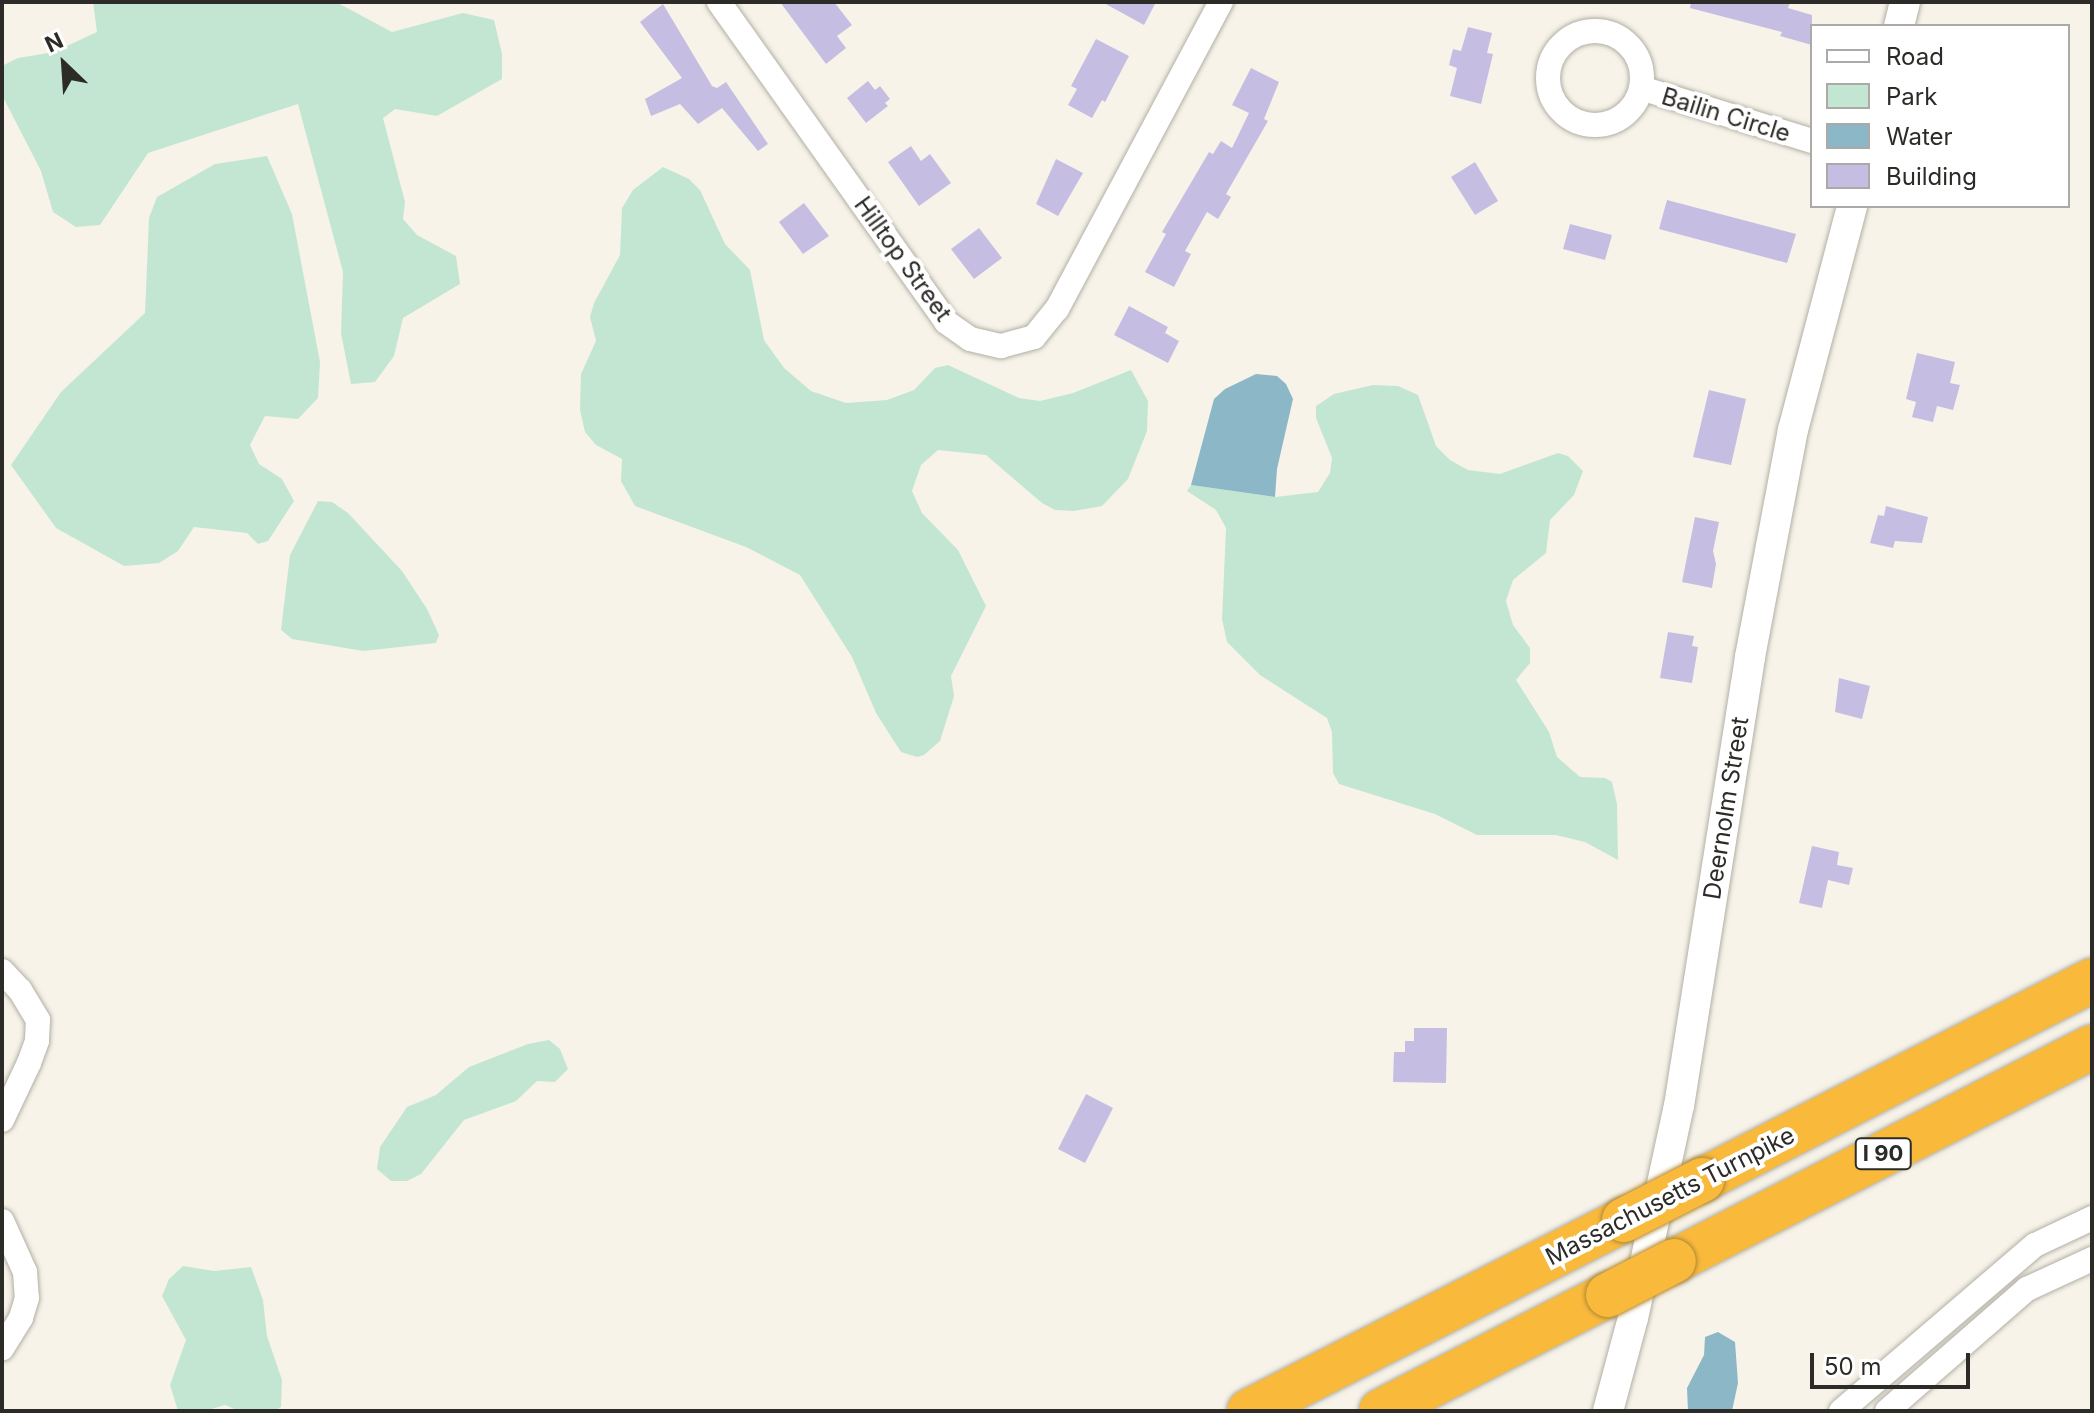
<!DOCTYPE html>
<style>
body{margin:0}
#map{position:relative;width:2094px;height:1413px;overflow:hidden;background:#f7f3e9;font-family:Inter,sans-serif}
div>[style]{position:absolute}
.green>*{inset:0;background:#c3e6d3}
.water>*{inset:0;background:#8cb7c7}
.building>*{inset:0;background:#c5bee2}
.roads{filter:drop-shadow(0 0 2px #b2afa5) drop-shadow(0 0 2px #b2afa5)}
.minor>*{height:24px;margin:-12px;padding:0 12px;transform-origin:12px;border-radius:12px;background:#fff}
.minor>.ring{margin:-12px;padding:0;box-sizing:content-box;background:none;border:24px solid #fff;border-radius:50%}
.tertiary>*{height:30px;margin:-15px;padding:0 15px;transform-origin:15px;border-radius:15px;background:#fff}
.motorway>*{height:44px;margin:-22px;padding:0 22px;transform-origin:22px;border-radius:22px;background:#f9ba3c}
.bridges{filter:drop-shadow(0 0 2px #b18835) drop-shadow(0 0 2px #b18835)}
.motorway-bridge>*{height:44px;margin:-22px;padding:0 22px;transform-origin:22px;border-radius:22px;background:#f9ba3c}
span{translate:-50% -50%;white-space:nowrap;text-align:center;line-height:1.15;-webkit-text-stroke:8px #fff;paint-order:stroke}
.shield-label span{padding:2px 6px;background:#fff;border:2px solid;border-radius:6px;-webkit-text-stroke-width:0}
.shield-label{font-size:22px;color:#2c2b27;font-weight:700}
.street-label{font-size:24px;color:#2c2b27}
.frame{position:absolute;inset:0;border:4px solid #2c2b27;pointer-events:none}
.legend{position:absolute;left:1810px;top:24px;width:260px;height:184px;box-sizing:border-box;background:#fff;border:2px solid #abaaa9;margin:0;padding:10px 14px;list-style:none;font-size:24px;color:#2c2b27}
.legend li{display:flex;align-items:center;gap:16px;height:40px}
.legend b{width:40px;border:2px solid #abaaa9}
.north{position:absolute;left:24px;top:24px;width:80px;height:80px;-webkit-text-stroke:6px #fff;paint-order:stroke;rotate:335deg;font-size:22px;font-weight:700;line-height:32px;text-align:center;color:#2c2b27}
.north::after{content:'';display:block;margin:auto;width:28px;height:36px;background:#2c2b27;clip-path:polygon(50% 0,100% 100%,50% 72%,0 100%)}
.scale{position:absolute;left:1810px;top:1353px;width:160px;height:36px;box-sizing:border-box;border:4px solid #2c2b27;border-top:0;padding-left:10px;font-size:24px;line-height:28px;white-space:nowrap;color:#2c2b27;-webkit-text-stroke:6px #fff;paint-order:stroke}
</style>
<div id="map">
<div class="green">
<div style="clip-path:polygon(93px 2px,336px 2px,392px 32px,463px 13px,494px 20px,502px 54px,502px 79px,437px 116px,395px 109px,383px 118px,405px 202px,403px 219px,417px 235px,456px 256px,460px 284px,403px 318px,394px 356px,375px 382px,351px 384px,341px 333px,343px 272px,298px 104px,148px 153px,100px 225px,76px 227px,53px 212px,41px 171px,2px 95px,2px 66px,18px 58px,54px 52px,97px 32px)"></div>
<div style="clip-path:polygon(267px 156px,292px 214px,320px 362px,318px 398px,298px 419px,265px 416px,250px 445px,259px 464px,282px 479px,294px 501px,268px 541px,258px 544px,247px 533px,194px 527px,178px 551px,159px 563px,124px 566px,56px 528px,11px 465px,61px 392px,145px 313px,149px 218px,157px 197px,215px 164px)"></div>
<div style="clip-path:polygon(663px 167px,689px 179px,700px 190px,725px 244px,750px 270px,764px 340px,784px 368px,811px 391px,846px 403px,887px 400px,914px 390px,935px 368px,948px 365px,1019px 398px,1040px 401px,1073px 393px,1131px 370px,1148px 401px,1147px 431px,1128px 479px,1102px 506px,1074px 511px,1055px 510px,1042px 503px,986px 455px,938px 450px,921px 465px,912px 491px,922px 513px,958px 550px,986px 606px,951px 676px,954px 696px,940px 741px,924px 755px,917px 757px,901px 752px,876px 713px,852px 657px,800px 575px,746px 547px,635px 506px,621px 481px,622px 459px,596px 445px,585px 432px,580px 410px,581px 374px,596px 341px,590px 317px,594px 303px,620px 255px,622px 208px,633px 190px)"></div>
<div style="clip-path:polygon(1373px 385px,1398px 386px,1418px 395px,1436px 446px,1450px 460px,1468px 470px,1500px 474px,1558px 453px,1568px 456px,1583px 471px,1574px 495px,1550px 520px,1546px 553px,1513px 580px,1506px 601px,1513px 625px,1530px 648px,1530px 663px,1516px 680px,1549px 732px,1557px 757px,1580px 777px,1605px 778px,1612px 782px,1617px 804px,1618px 860px,1585px 842px,1556px 835px,1477px 835px,1435px 814px,1339px 784px,1333px 773px,1332px 732px,1327px 718px,1260px 675px,1227px 642px,1222px 619px,1226px 528px,1216px 510px,1187px 491px,1191px 485px,1275px 497px,1318px 492px,1330px 473px,1332px 458px,1316px 418px,1316px 406px,1334px 394px)"></div>
<div style="clip-path:polygon(318px 501px,332px 502px,348px 513px,402px 571px,427px 609px,439px 635px,436px 643px,363px 651px,292px 639px,281px 630px,290px 555px)"></div>
<div style="clip-path:polygon(549px 1040px,560px 1049px,568px 1069px,555px 1082px,537px 1081px,516px 1101px,464px 1120px,421px 1174px,407px 1181px,391px 1181px,377px 1169px,380px 1147px,407px 1107px,436px 1095px,469px 1067px,528px 1044px)"></div>
<div style="clip-path:polygon(183px 1266px,214px 1271px,251px 1267px,263px 1300px,267px 1336px,282px 1380px,281px 1407px,274px 1411px,239px 1411px,225px 1405px,205px 1411px,178px 1411px,170px 1385px,186px 1340px,162px 1296px,169px 1279px)"></div>
</div>
<div class="water">
<div style="clip-path:polygon(1256px 374px,1277px 376px,1286px 384px,1293px 399px,1277px 469px,1275px 497px,1191px 485px,1214px 399px,1225px 389px)"></div>
<div style="clip-path:polygon(1718px 1332px,1735px 1342px,1738px 1383px,1732px 1411px,1688px 1411px,1687px 1388px,1704px 1355px,1705px 1337px)"></div>
</div>
<div class="building">
<div style="clip-path:polygon(780px 2px,834px 2px,852px 25px,837px 36px,846px 48px,826px 64px)"></div>
<div style="clip-path:polygon(1102px 2px,1156px 2px,1144px 25px)"></div>
<div style="clip-path:polygon(1691px 2px,1790px 2px,1788px 8px,1812px 15px,1812px 45px,1780px 36px,1782px 32px,1690px 8px)"></div>
<div style="clip-path:polygon(663px 4px,712px 86px,717px 88px,726px 82px,768px 144px,758px 151px,722px 108px,698px 124px,680px 104px,651px 116px,645px 99px,682px 78px,640px 22px)"></div>
<div style="clip-path:polygon(1468px 27px,1492px 33px,1487px 53px,1493px 54px,1481px 104px,1450px 96px,1457px 68px,1449px 65px,1453px 49px,1461px 51px)"></div>
<div style="clip-path:polygon(1096px 39px,1129px 56px,1105px 102px,1102px 100px,1092px 118px,1068px 105px,1077px 89px,1071px 86px)"></div>
<div style="clip-path:polygon(1251px 68px,1279px 82px,1264px 119px,1268px 121px,1226px 194px,1231px 197px,1218px 219px,1207px 212px,1185px 251px,1191px 254px,1174px 287px,1145px 272px,1166px 234px,1162px 232px,1209px 152px,1213px 154px,1221px 141px,1232px 148px,1249px 113px,1232px 105px)"></div>
<div style="clip-path:polygon(868px 81px,875px 90px,880px 86px,890px 99px,885px 103px,888px 106px,866px 123px,847px 98px)"></div>
<div style="clip-path:polygon(911px 146px,921px 161px,930px 154px,951px 183px,919px 206px,888px 162px)"></div>
<div style="clip-path:polygon(1056px 159px,1083px 173px,1058px 216px,1036px 204px)"></div>
<div style="clip-path:polygon(1475px 162px,1498px 201px,1475px 215px,1451px 177px)"></div>
<div style="clip-path:polygon(1667px 200px,1796px 234px,1787px 263px,1659px 229px)"></div>
<div style="clip-path:polygon(804px 203px,829px 236px,803px 254px,779px 222px)"></div>
<div style="clip-path:polygon(1570px 224px,1612px 235px,1605px 260px,1563px 249px)"></div>
<div style="clip-path:polygon(979px 228px,1002px 258px,974px 279px,951px 249px)"></div>
<div style="clip-path:polygon(1129px 306px,1168px 327px,1165px 333px,1179px 341px,1168px 363px,1114px 335px)"></div>
<div style="clip-path:polygon(1917px 353px,1955px 362px,1950px 383px,1960px 385px,1953px 410px,1937px 406px,1933px 422px,1912px 417px,1916px 402px,1906px 399px)"></div>
<div style="clip-path:polygon(1709px 390px,1746px 399px,1731px 465px,1693px 457px)"></div>
<div style="clip-path:polygon(1886px 506px,1928px 517px,1922px 543px,1895px 541px,1893px 548px,1870px 543px,1878px 515px,1884px 516px)"></div>
<div style="clip-path:polygon(1695px 517px,1719px 522px,1713px 551px,1716px 564px,1712px 588px,1682px 582px)"></div>
<div style="clip-path:polygon(1668px 632px,1694px 636px,1692px 646px,1698px 647px,1692px 683px,1660px 678px)"></div>
<div style="clip-path:polygon(1839px 678px,1870px 686px,1862px 719px,1835px 712px)"></div>
<div style="clip-path:polygon(1812px 846px,1839px 852px,1837px 865px,1853px 868px,1849px 885px,1828px 880px,1822px 908px,1799px 903px)"></div>
<div style="clip-path:polygon(1414px 1028px,1447px 1028px,1446px 1083px,1393px 1082px,1394px 1052px,1405px 1052px,1405px 1041px,1414px 1041px)"></div>
<div style="clip-path:polygon(1086px 1094px,1113px 1108px,1085px 1163px,1058px 1149px)"></div>
</div>
<div class="roads">
<div class="minor">
<div style="left:719px;top:2px;width:392px;rotate:54.6deg"></div>
<div style="left:946px;top:322px;width:29px;rotate:35deg"></div>
<div style="left:970px;top:339px;width:32px;rotate:13deg"></div>
<div style="left:1001px;top:346px;width:34px;rotate:-15deg"></div>
<div style="left:1034px;top:337px;width:36px;rotate:-51deg"></div>
<div style="left:1057px;top:309px;width:348px;rotate:-61.9deg"></div>
<div class="ring" style="left:1548px;top:31px;width:70px;height:70px"></div>
<div style="left:1641px;top:88px;width:179px;rotate:17.2deg"></div>
<div style="left:2px;top:971px;width:26px;rotate:47deg"></div>
<div style="left:20px;top:990px;width:35px;rotate:59deg"></div>
<div style="left:38px;top:1020px;width:21px;rotate:93deg"></div>
<div style="left:37px;top:1041px;width:23px;rotate:110deg"></div>
<div style="left:29px;top:1063px;width:63px;rotate:115.3deg"></div>
<div style="left:2px;top:1221px;width:56px;rotate:65.7deg"></div>
<div style="left:25px;top:1272px;width:26px;rotate:86deg"></div>
<div style="left:27px;top:1298px;width:21px;rotate:107deg"></div>
<div style="left:21px;top:1318px;width:36px;rotate:122deg"></div>
<div style="left:1841px;top:1411px;width:255px;rotate:-40.6deg"></div>
<div style="left:2035px;top:1245px;width:63px;rotate:-25.3deg"></div>
<div style="left:1887px;top:1411px;width:186px;rotate:-41.1deg"></div>
<div style="left:2027px;top:1289px;width:72px;rotate:-24.8deg"></div>
</div>
<div class="tertiary">
<div style="left:1899px;top:26px;width:25px;rotate:-76deg"></div>
<div style="left:1608px;top:1411px;width:96px;rotate:-75deg"></div>
<div style="left:1633px;top:1318px;width:217px;rotate:-77.8deg"></div>
<div style="left:1679px;top:1106px;width:455px;rotate:-81deg"></div>
<div style="left:1750px;top:657px;width:231px;rotate:-79.3deg"></div>
<div style="left:1793px;top:430px;width:232px;rotate:-75.2deg"></div>
</div>
<div class="motorway">
<div style="left:1702px;top:1180px;width:438px;rotate:-27.1deg"></div>
<div style="left:1674px;top:1261px;width:470px;rotate:-27.1deg"></div>
<div style="left:1249px;top:1411px;width:421px;rotate:-27deg"></div>
<div style="left:1381px;top:1411px;width:255px;rotate:-27.1deg"></div>
</div>
</div>
<div class="bridges">
<div class="motorway-bridge">
<div style="left:1624px;top:1220px;width:88px;rotate:-27.1deg"></div>
<div style="left:1608px;top:1295px;width:74px;rotate:-27.3deg"></div>
</div>
</div>
<div class="shield-label">
<span style="left:1883px;top:1154px">I 90</span>
</div>
<div class="street-label">
<span style="left:1726px;top:115px;rotate:17deg">Bailin Circle</span>
<span style="left:903px;top:259px;rotate:54deg">Hilltop Street</span>
<span style="left:1726px;top:808px;rotate:-81deg">Deernolm Street</span>
<span style="left:1670px;top:1196px;rotate:-27deg">Massachusetts Turnpike</span>
</div>
<div class="frame"></div>
<ul class="legend">
<li><b style="height:10px;background:#fff"></b>Road</li>
<li><b style="height:22px;background:#c3e6d3"></b>Park</li>
<li><b style="height:22px;background:#8cb7c7"></b>Water</li>
<li><b style="height:22px;background:#c5bee2"></b>Building</li>
</ul>
<div class="north">N</div>
<div class="scale">50 m</div>
</div>
